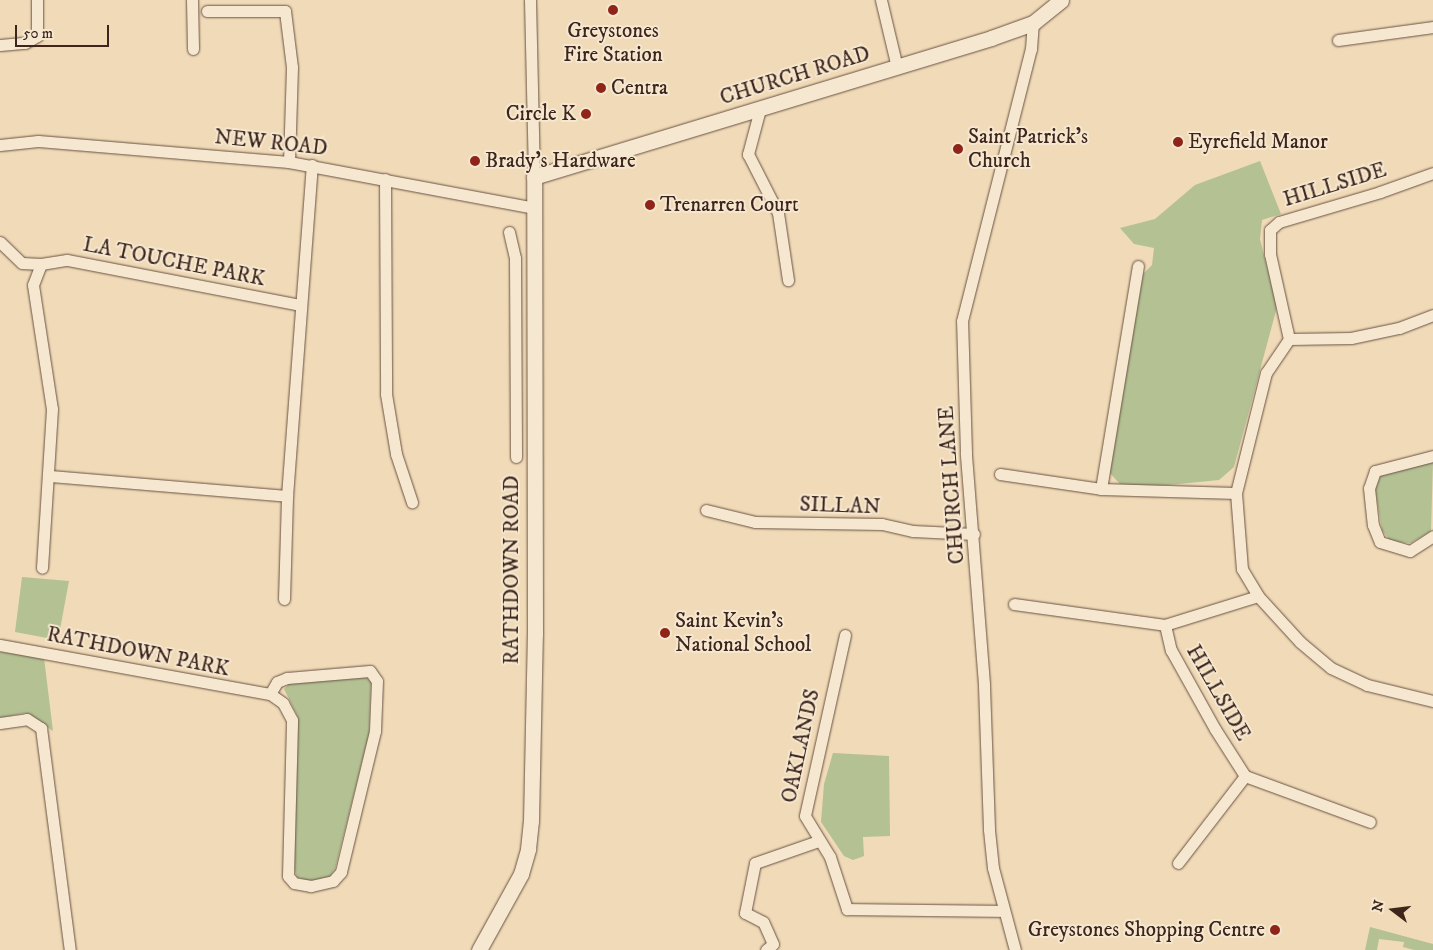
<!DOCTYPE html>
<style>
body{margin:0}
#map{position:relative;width:1433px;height:950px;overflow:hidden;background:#f0dab7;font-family:"IM FELL DW Pica",serif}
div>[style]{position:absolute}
.green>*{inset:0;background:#b3c193}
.roads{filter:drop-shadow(0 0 1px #6a5243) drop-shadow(0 0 1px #6a5243)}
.street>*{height:11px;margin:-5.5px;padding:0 5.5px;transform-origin:5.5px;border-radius:5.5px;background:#f5e7d0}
.secondary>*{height:15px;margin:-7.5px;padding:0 7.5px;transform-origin:7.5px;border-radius:7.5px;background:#f5e7d0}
.dots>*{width:14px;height:14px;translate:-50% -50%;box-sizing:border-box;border:2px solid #f5e7d0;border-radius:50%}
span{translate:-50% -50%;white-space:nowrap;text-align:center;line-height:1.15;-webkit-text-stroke:4px #f5e7d0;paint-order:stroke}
.poi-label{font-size:21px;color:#3d251c}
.left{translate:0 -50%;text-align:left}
.right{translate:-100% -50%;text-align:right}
.street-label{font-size:21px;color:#3d251c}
.north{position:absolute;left:1368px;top:885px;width:50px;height:50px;-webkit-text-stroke:4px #f5e7d0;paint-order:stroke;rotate:285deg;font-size:14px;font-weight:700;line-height:20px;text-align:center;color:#3d251c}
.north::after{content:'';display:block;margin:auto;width:18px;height:22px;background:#3d251c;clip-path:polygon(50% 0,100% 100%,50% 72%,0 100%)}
.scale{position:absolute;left:15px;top:25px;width:94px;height:22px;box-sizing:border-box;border:2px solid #3d251c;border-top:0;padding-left:6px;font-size:15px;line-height:18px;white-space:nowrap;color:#3d251c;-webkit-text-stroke:4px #f5e7d0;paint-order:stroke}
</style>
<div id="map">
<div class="green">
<div style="clip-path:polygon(1260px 161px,1281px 214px,1262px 220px,1260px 239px,1277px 307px,1234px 467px,1219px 480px,1149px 487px,1120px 484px,1108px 471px,1143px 274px,1152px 265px,1154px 248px,1134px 244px,1120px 228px,1155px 219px,1195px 185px)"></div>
<div style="clip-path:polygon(1433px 461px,1431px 531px,1411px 543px,1391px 542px,1382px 530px,1375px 489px,1382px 473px)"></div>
<div style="clip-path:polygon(22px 577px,69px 581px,58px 640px,15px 632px)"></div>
<div style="clip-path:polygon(0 652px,44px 658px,53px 731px,25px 713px,0 718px)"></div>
<div style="clip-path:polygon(364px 675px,371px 682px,369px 734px,335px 869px,327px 881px,311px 883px,297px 877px,292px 863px,298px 717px,284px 689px,289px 684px)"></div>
<div style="clip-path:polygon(833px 753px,889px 756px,890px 836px,863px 837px,864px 856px,853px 860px,844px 856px,821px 822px,824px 784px)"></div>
<div style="clip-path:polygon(1370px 927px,1433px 944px,1433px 950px,1414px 950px,1403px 947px,1404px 942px,1379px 939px,1377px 950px,1365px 950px)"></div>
</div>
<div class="roads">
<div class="street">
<div style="left:192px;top:0;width:49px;rotate:88.8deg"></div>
<div style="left:530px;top:0;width:177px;rotate:88.7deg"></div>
<div style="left:881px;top:0;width:69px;rotate:76.6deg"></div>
<div style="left:207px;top:11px;width:78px"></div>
<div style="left:285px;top:11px;width:56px;rotate:82.9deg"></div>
<div style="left:292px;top:67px;width:95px;rotate:91.8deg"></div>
<div style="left:1338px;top:40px;width:96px;rotate:-7.8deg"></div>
<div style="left:0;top:45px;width:25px;rotate:-5deg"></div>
<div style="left:25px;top:43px;width:14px;rotate:-30deg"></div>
<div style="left:37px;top:36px;width:36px;rotate:-90deg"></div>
<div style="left:760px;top:109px;width:47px;rotate:104.9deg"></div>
<div style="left:748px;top:154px;width:66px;rotate:63deg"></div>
<div style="left:778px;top:213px;width:68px;rotate:81.5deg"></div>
<div style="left:0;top:145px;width:38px;rotate:-6deg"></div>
<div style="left:38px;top:141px;width:252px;rotate:4.8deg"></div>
<div style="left:289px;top:162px;width:250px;rotate:10.6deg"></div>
<div style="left:385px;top:179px;width:215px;rotate:89.7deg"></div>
<div style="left:386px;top:394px;width:61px;rotate:80.5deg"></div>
<div style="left:396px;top:454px;width:51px;rotate:71.6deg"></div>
<div style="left:509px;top:232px;width:27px;rotate:77deg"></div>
<div style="left:515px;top:258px;width:199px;rotate:89.7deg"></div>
<div style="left:0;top:242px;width:30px;rotate:44deg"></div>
<div style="left:22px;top:263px;width:19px;rotate:3deg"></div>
<div style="left:41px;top:264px;width:22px;rotate:111deg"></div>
<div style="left:33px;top:285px;width:125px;rotate:81.3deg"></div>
<div style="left:52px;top:409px;width:159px;rotate:93.6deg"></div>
<div style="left:41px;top:264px;width:26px;rotate:-9deg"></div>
<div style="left:67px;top:260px;width:238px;rotate:10.9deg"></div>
<div style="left:1289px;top:339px;width:87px;rotate:-102.6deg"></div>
<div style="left:1270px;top:254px;width:24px;rotate:-90deg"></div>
<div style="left:1270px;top:230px;width:12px;rotate:-42deg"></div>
<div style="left:1279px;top:222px;width:105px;rotate:-16.5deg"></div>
<div style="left:1380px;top:192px;width:56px;rotate:-19.7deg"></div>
<div style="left:1433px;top:456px;width:60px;rotate:165.5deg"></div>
<div style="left:1375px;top:471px;width:18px;rotate:109deg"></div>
<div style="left:1369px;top:488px;width:37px;rotate:84deg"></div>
<div style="left:1373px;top:525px;width:18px;rotate:68deg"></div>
<div style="left:1380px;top:542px;width:31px;rotate:17deg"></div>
<div style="left:1410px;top:551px;width:27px;rotate:-33deg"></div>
<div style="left:1000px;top:474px;width:102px;rotate:8.4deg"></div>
<div style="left:1101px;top:489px;width:135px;rotate:1.7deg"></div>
<div style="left:1236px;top:493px;width:124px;rotate:-76deg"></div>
<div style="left:1266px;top:373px;width:41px;rotate:-55.9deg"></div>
<div style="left:1289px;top:339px;width:62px;rotate:-0.9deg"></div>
<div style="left:1351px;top:338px;width:49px;rotate:-11.8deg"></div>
<div style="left:1399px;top:328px;width:36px;rotate:-21deg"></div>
<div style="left:50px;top:476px;width:238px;rotate:4.8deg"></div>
<div style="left:1101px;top:489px;width:226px;rotate:-80.6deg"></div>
<div style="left:1236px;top:493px;width:76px;rotate:85.5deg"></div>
<div style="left:1242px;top:569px;width:31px;rotate:59deg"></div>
<div style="left:1258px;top:596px;width:62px;rotate:47.6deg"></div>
<div style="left:1300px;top:642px;width:40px;rotate:40deg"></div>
<div style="left:1331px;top:668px;width:40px;rotate:25deg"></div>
<div style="left:1367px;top:685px;width:68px;rotate:13.6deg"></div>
<div style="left:706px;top:510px;width:50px;rotate:13.8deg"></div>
<div style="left:755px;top:522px;width:127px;rotate:0.9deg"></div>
<div style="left:882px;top:524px;width:32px;rotate:13deg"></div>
<div style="left:913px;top:531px;width:61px;rotate:2.8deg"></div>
<div style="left:1258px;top:596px;width:97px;rotate:162.7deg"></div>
<div style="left:1165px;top:625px;width:26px;rotate:77deg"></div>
<div style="left:1171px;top:650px;width:90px;rotate:60.9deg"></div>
<div style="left:1215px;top:729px;width:56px;rotate:57.4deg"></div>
<div style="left:1245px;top:776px;width:133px;rotate:20.2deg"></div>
<div style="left:284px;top:599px;width:103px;rotate:-88.3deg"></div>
<div style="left:287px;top:496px;width:332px;rotate:-85.7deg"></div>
<div style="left:1014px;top:604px;width:152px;rotate:7.9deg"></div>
<div style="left:845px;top:635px;width:185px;rotate:102.5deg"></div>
<div style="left:805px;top:816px;width:48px;rotate:58.6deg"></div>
<div style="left:830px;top:857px;width:55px;rotate:71.9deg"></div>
<div style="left:847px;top:909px;width:157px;rotate:0.7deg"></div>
<div style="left:0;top:645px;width:274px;rotate:10.3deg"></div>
<div style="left:270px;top:694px;width:14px;rotate:-60deg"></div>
<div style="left:277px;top:682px;width:11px;rotate:-22deg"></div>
<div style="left:287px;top:678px;width:83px;rotate:-4.8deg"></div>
<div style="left:370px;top:671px;width:12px;rotate:55deg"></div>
<div style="left:377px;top:681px;width:50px;rotate:92.3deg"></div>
<div style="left:375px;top:731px;width:145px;rotate:103.6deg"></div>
<div style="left:341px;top:872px;width:12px;rotate:132deg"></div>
<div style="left:333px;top:881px;width:23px;rotate:167deg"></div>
<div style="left:311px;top:886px;width:17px;rotate:-170deg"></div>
<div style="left:294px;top:883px;width:9px;rotate:-131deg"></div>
<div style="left:288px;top:876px;width:156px;rotate:-88.5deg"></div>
<div style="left:292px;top:720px;width:19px;rotate:-118deg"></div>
<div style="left:283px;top:703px;width:16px;rotate:-145deg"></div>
<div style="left:0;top:723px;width:27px;rotate:-8deg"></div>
<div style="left:27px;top:719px;width:17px;rotate:33deg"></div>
<div style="left:41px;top:728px;width:224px;rotate:82.6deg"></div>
<div style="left:1178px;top:863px;width:110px;rotate:-52.4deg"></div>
<div style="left:766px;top:950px;width:9px;rotate:-41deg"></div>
<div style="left:773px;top:944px;width:24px;rotate:-114deg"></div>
<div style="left:763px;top:922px;width:20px;rotate:-153deg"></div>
<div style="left:745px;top:913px;width:51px;rotate:-78.7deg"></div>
<div style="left:755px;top:863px;width:67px;rotate:-19.2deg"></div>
<div style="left:1015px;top:950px;width:85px;rotate:-105deg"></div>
<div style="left:993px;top:868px;width:39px;rotate:-96deg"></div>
<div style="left:989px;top:829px;width:145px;rotate:-92deg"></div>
<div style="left:984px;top:684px;width:232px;rotate:-94.5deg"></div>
<div style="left:966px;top:453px;width:132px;rotate:-91.7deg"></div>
<div style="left:962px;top:321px;width:281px;rotate:-75.8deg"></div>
<div style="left:1031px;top:49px;width:26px;rotate:-86deg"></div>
</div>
<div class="secondary">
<div style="left:479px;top:950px;width:87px;rotate:-61.1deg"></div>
<div style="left:521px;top:874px;width:26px;rotate:-74deg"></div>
<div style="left:528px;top:849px;width:28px;rotate:-84deg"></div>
<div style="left:531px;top:821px;width:187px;rotate:-88.8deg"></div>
<div style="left:535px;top:634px;width:457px;rotate:-90.1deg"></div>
<div style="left:534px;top:177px;width:478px;rotate:-16.9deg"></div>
<div style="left:991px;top:38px;width:45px;rotate:-19.7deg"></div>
<div style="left:1033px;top:23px;width:36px;rotate:-39deg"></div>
</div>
</div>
<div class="dots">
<div style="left:613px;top:10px;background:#8f2418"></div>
<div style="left:601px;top:88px;background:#8f2418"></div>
<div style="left:586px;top:114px;background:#8f2418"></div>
<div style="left:1178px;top:142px;background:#8f2418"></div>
<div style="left:958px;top:149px;background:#8f2418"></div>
<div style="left:475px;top:161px;background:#8f2418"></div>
<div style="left:650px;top:205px;background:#8f2418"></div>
<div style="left:665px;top:633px;background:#8f2418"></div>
<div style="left:1275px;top:930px;background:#8f2418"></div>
</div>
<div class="poi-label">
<span style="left:613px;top:43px">Greystones<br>Fire Station</span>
<span class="left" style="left:611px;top:88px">Centra</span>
<span class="right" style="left:576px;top:114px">Circle K</span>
<span class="left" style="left:968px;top:149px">Saint Patrick's<br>Church</span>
<span class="left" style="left:1188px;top:142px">Eyrefield Manor</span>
<span class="left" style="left:485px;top:161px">Brady's Hardware</span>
<span class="left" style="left:660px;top:205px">Trenarren Court</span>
<span class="left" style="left:675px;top:633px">Saint Kevin's<br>National School</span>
<span class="right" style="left:1265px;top:930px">Greystones Shopping Centre</span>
</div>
<div class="street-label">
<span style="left:795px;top:76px;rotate:-17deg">CHURCH ROAD</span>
<span style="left:271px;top:143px;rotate:6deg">NEW ROAD</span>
<span style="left:1335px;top:185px;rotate:-17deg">HILLSIDE</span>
<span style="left:174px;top:262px;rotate:11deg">LA TOUCHE PARK</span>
<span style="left:952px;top:485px;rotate:-94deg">CHURCH LANE</span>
<span style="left:840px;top:506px;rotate:2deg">SILLAN</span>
<span style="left:512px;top:570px;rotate:-90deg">RATHDOWN ROAD</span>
<span style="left:138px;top:652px;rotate:11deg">RATHDOWN PARK</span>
<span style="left:1218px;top:693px;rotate:60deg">HILLSIDE</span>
<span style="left:801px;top:746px;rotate:-78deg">OAKLANDS</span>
</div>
<div class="north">N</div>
<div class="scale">50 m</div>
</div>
